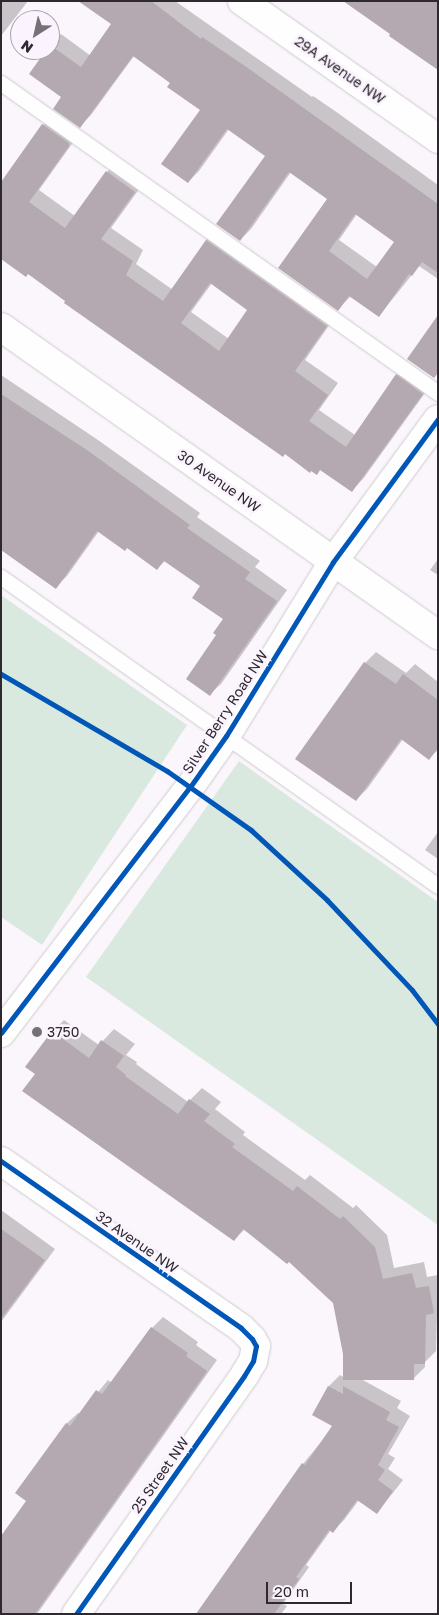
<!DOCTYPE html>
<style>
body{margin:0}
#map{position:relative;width:439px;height:1615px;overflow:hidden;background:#faf6fb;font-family:"Golos Text",sans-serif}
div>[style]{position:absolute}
.green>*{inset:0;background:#dae9e0}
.shadow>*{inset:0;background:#0003}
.building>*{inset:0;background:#b4a9b0}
.roads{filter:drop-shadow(0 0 1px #cfcbd0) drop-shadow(0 0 1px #cfcbd0)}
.service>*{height:15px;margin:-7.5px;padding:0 7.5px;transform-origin:7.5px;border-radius:7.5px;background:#fefefe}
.minor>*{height:28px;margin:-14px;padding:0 14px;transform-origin:14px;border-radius:14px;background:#fefefe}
.tertiary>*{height:28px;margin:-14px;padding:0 14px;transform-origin:14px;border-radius:14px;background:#fefefe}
.cycleway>*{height:5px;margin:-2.5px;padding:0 2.5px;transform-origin:2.5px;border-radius:2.5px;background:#0057b8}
.dots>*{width:14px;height:14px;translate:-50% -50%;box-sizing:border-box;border:2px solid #fbf3fe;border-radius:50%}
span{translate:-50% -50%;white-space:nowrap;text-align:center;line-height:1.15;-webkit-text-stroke:5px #fbf3fe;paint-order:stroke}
.street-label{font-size:14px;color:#2d292e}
.poi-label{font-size:14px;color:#2d292e}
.left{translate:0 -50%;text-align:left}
.frame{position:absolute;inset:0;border:2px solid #2d292e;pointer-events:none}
.north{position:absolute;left:10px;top:10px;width:50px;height:50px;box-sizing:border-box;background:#fbf3fe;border:1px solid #a9a2ab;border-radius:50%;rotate:215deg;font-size:14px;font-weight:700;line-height:20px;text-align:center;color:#2d292e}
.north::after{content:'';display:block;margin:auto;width:18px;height:22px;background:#757176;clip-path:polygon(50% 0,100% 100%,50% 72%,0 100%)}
.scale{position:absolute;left:266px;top:1582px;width:86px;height:22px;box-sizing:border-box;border:2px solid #2d292e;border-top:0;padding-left:6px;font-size:15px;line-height:18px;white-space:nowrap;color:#2d292e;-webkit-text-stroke:4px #fbf3fe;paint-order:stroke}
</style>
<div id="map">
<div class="green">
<div style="clip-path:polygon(1px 595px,187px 725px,42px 945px,1px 917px)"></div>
<div style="clip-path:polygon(239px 761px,438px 902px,438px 1225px,86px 977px)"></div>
</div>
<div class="shadow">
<div style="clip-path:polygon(1px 1px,28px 1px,1px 36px)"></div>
<div style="clip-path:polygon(evenodd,80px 1px,175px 1px,312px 97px,313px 96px,335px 111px,438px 185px,438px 279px,419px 266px,379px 316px,351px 296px,338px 309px,280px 268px,329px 199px,291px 172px,251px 229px,240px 240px,267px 156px,229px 129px,199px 171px,188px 182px,202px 110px,172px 83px,134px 56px,91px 115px,80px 126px,63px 97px,47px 50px,50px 50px,50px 45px,61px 34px,91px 56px,113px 24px,80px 1px,357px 214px,396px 242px,377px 267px,339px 240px,357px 214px)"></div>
<div style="clip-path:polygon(evenodd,54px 114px,79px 134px,39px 190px,75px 216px,107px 172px,118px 161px,145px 181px,111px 228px,143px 250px,136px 264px,173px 290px,206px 240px,217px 229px,337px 314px,305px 360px,338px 383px,319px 410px,355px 435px,397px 375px,408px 364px,433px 382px,363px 479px,352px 490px,321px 469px,2px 185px,43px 125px,54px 114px,212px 283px,249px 309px,229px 339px,191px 312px,212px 283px)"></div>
<div style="clip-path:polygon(1px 375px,98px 440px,200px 513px,197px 517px,260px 561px,255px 567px,287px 590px,221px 684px,210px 694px,218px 635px,224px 619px,202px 585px,166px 560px,157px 568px,128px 547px,99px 531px,67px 576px,56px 587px,1px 547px)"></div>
<div style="clip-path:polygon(438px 559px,438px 575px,430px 570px)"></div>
<div style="clip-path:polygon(376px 652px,406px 673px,415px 664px,438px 682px,438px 750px,429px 758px,403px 739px,367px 789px,356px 800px,297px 758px,365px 663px)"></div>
<div style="clip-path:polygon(438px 832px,438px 859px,425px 850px)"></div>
<div style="clip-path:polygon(64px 1020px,99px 1045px,114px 1029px,135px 1044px,126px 1055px,137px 1062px,136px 1064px,188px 1102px,202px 1088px,221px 1102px,215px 1109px,245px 1132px,243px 1135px,305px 1180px,310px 1175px,353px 1208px,356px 1205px,387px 1235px,394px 1268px,424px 1262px,427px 1277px,438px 1275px,436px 1351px,425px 1362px,425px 1367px,413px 1379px,361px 1379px,401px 1401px,397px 1408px,410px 1416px,388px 1454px,395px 1458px,388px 1469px,403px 1480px,377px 1513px,359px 1500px,344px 1520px,333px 1531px,331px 1530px,306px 1565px,309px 1567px,283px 1604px,287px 1606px,281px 1614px,196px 1614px,303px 1464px,334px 1426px,313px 1415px,329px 1386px,340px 1375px,345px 1378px,345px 1354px,334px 1302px,289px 1260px,245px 1229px,234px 1240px,24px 1091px,36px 1074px,52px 1032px)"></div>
<div style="clip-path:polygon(1px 1210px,55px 1249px,1px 1322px)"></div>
<div style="clip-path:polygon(163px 1317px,198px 1342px,196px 1345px,217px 1360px,37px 1614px,1px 1614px,28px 1501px,66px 1424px,78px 1413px,80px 1414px,108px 1380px,112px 1383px,152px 1328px)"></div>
</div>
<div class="building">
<div style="clip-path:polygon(evenodd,78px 1px,151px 1px,201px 39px,202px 37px,245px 66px,438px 204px,438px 273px,422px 262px,412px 276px,409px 274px,379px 317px,349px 296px,338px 311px,278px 268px,327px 199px,289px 172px,240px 241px,216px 224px,265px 156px,227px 129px,188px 183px,161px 164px,200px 110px,167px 87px,170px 83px,133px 56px,80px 128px,53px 109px,61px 97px,29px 74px,46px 50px,50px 50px,50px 45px,81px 67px,111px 24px,78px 1px,355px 214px,394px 242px,367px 279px,329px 251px,355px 214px)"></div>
<div style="clip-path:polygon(343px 1px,438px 1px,438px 70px,389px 36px,390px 34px)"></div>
<div style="clip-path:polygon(evenodd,42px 124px,69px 143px,69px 146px,29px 202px,65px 228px,106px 171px,135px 192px,101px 239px,133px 261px,126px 275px,163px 301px,206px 240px,327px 326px,295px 371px,328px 395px,309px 421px,346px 447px,396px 374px,423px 394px,352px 492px,320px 470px,317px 475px,311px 471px,310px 473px,285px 454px,283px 457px,64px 303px,65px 301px,28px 274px,26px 277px,1px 259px,1px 182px,42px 124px,210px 283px,247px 310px,219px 351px,181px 323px,210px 283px)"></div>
<div style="clip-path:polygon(438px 315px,438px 373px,434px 378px,407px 359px)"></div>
<div style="clip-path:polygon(1px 394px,87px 450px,190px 525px,187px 528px,250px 572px,245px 579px,277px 601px,210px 696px,186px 679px,216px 635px,213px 633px,223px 619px,192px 598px,200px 586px,164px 561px,157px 570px,127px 548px,125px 551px,97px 531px,56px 589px,1px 550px)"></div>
<div style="clip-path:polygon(364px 662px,396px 684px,403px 674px,438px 700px,438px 748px,429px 760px,401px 739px,356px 801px,295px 759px)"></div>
<div style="clip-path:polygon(52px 1031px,89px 1058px,101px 1040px,124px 1056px,116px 1067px,126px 1075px,125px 1076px,178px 1114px,189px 1099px,210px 1114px,204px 1121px,235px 1144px,232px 1147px,293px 1191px,297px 1186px,340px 1219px,343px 1216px,375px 1247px,383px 1279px,412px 1273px,416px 1288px,429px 1286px,434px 1313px,426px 1315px,425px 1364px,414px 1364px,414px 1380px,343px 1380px,343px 1354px,333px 1303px,289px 1262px,287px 1264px,243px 1229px,234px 1241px,22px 1091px,35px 1074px,25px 1067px)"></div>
<div style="clip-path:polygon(1px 1229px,45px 1260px,1px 1319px)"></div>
<div style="clip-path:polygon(151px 1327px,188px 1353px,186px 1356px,207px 1371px,35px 1614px,1px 1614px,1px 1536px,26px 1501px,15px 1493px,66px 1423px,70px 1426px,96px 1390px,102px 1394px)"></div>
<div style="clip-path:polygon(328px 1386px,343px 1394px,343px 1386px,390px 1412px,386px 1420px,399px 1427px,378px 1465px,385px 1470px,378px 1480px,393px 1491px,377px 1514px,357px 1500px,333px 1533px,329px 1530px,296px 1577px,299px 1579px,274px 1614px,196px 1614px,302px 1463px,305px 1465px,332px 1426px,312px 1415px)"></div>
</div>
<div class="roads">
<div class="service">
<div style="left:1px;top:83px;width:536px;rotate:35.35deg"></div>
<div style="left:1px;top:577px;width:535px;rotate:35.26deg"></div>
</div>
<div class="minor">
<div style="left:242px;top:1px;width:240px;rotate:35.1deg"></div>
<div style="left:1px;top:327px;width:535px;rotate:35.18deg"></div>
</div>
<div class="tertiary">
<div style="left:1px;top:1033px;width:310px;rotate:-52.5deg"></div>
<div style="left:190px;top:787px;width:62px;rotate:-54.8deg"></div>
<div style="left:226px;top:736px;width:204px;rotate:-58.4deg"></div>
<div style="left:333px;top:562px;width:177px;rotate:-53.7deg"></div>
<div style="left:1px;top:1161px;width:292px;rotate:34.8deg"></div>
<div style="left:241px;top:1328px;width:16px;rotate:45deg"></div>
<div style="left:252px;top:1339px;width:8px;rotate:60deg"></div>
<div style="left:256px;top:1346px;width:15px;rotate:101deg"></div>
<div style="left:253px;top:1361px;width:17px;rotate:121deg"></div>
<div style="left:244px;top:1376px;width:291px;rotate:125.2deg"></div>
</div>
</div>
<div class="cycleway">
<div style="left:1px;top:674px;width:192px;rotate:30.3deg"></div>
<div style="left:167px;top:771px;width:103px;rotate:35.1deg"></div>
<div style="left:251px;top:830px;width:103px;rotate:42.6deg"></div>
<div style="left:327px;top:900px;width:124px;rotate:46.6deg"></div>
<div style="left:412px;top:990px;width:43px;rotate:52.6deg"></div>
<div style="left:1px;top:1033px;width:310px;rotate:-52.5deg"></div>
<div style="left:190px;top:787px;width:62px;rotate:-54.8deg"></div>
<div style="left:226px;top:736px;width:204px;rotate:-58.4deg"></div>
<div style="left:333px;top:562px;width:177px;rotate:-53.7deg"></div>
<div style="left:1px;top:1161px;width:292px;rotate:34.8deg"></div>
<div style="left:241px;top:1328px;width:16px;rotate:45deg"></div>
<div style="left:252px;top:1339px;width:8px;rotate:60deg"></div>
<div style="left:256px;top:1346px;width:15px;rotate:101deg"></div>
<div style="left:253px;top:1361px;width:17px;rotate:121deg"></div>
<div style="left:244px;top:1376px;width:291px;rotate:125.2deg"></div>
</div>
<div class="dots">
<div style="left:37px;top:1032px;background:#757176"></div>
</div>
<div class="street-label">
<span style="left:340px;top:70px;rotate:35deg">29A Avenue NW</span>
<span style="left:219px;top:481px;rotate:35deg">30 Avenue NW</span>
<span style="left:225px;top:712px;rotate:-57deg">Silver Berry Road NW</span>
<span style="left:137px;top:1242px;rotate:35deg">32 Avenue NW</span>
<span style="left:160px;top:1475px;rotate:-55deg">25 Street NW</span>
</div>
<div class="poi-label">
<span class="left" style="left:47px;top:1032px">3750</span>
</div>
<div class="frame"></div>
<div class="north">N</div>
<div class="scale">20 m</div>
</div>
